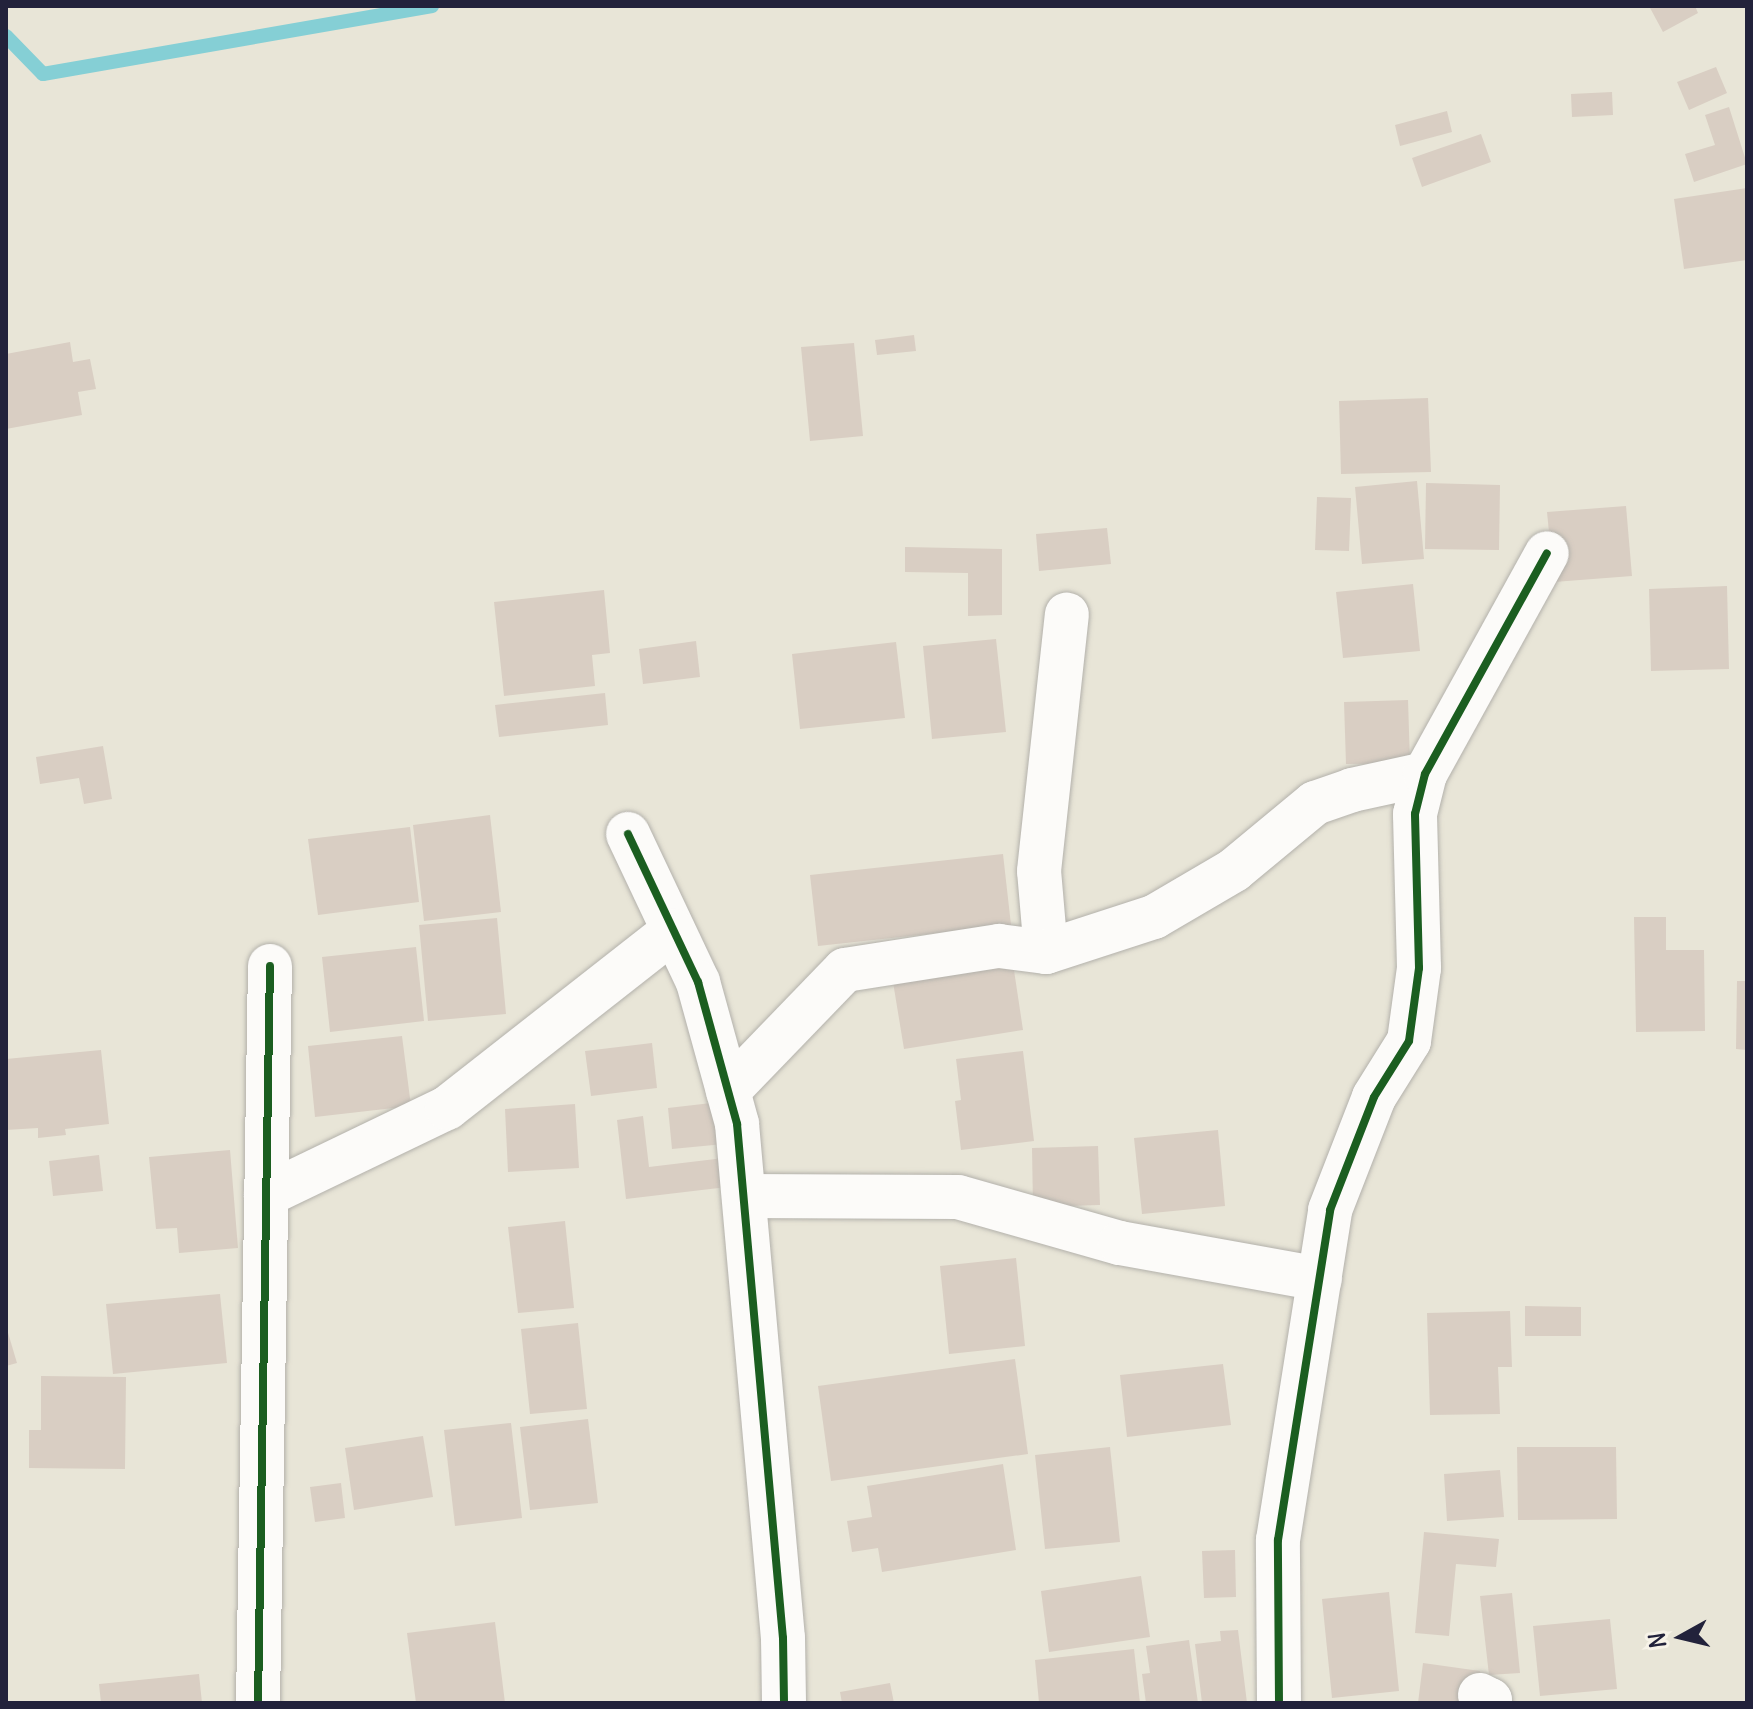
<!DOCTYPE html>
<style>
body{margin:0}
#map{position:relative;width:1753px;height:1709px;overflow:hidden;background:#e8e5d7;font-family:Delius,sans-serif}
div>[style]{position:absolute}
.stream>*{height:14px;margin:-7px;padding:0 7px;transform-origin:7px;border-radius:7px;background:#85cfd5}
.building>*{inset:0;background:#d9cec3}
.roads{filter:drop-shadow(0 0 2px #b3b1ab) drop-shadow(0 0 2px #b3b1ab)}
.minor>*{height:44px;margin:-22px;padding:0 22px;transform-origin:22px;border-radius:22px;background:#fcfbf9}
.cycleway>*{height:8px;margin:-4px;padding:0 4px;transform-origin:4px;border-radius:4px;background:#1b5e20}
span{translate:-50% -50%;white-space:nowrap;text-align:center;line-height:1.15;-webkit-text-stroke:7px #f7f3e8;paint-order:stroke}
.frame{position:absolute;inset:0;border:8px solid #22223b;pointer-events:none}
.north{position:absolute;left:1641px;top:1597px;width:80px;height:80px;-webkit-text-stroke:6px #f7f3e8;paint-order:stroke;rotate:262deg;font-size:22px;font-weight:700;line-height:32px;text-align:center;color:#22223b}
.north::after{content:'';display:block;margin:auto;width:28px;height:36px;background:#22223b;clip-path:polygon(50% 0,100% 100%,50% 72%,0 100%)}
</style>
<div id="map">
<div class="stream">
<div style="left:6px;top:36px;width:53px;rotate:45.8deg"></div>
<div style="left:43px;top:74px;width:395px;rotate:-9.9deg"></div>
</div>
<div class="building">
<div style="clip-path:polygon(1649px 6px,1695px 6px,1698px 13px,1663px 32px)"></div>
<div style="clip-path:polygon(1716px 67px,1727px 93px,1689px 110px,1677px 82px)"></div>
<div style="clip-path:polygon(1612px 92px,1613px 115px,1572px 117px,1571px 94px)"></div>
<div style="clip-path:polygon(1729px 107px,1747px 164px,1694px 182px,1685px 154px,1715px 145px,1705px 115px)"></div>
<div style="clip-path:polygon(1447px 111px,1452px 132px,1400px 146px,1395px 125px)"></div>
<div style="clip-path:polygon(1481px 134px,1491px 162px,1422px 187px,1412px 158px)"></div>
<div style="clip-path:polygon(1747px 188px,1747px 260px,1684px 269px,1674px 199px)"></div>
<div style="clip-path:polygon(914px 335px,916px 351px,877px 355px,875px 340px)"></div>
<div style="clip-path:polygon(70px 342px,73px 362px,90px 359px,96px 389px,78px 392px,82px 415px,6px 429px,6px 354px)"></div>
<div style="clip-path:polygon(854px 343px,863px 436px,810px 441px,801px 347px)"></div>
<div style="clip-path:polygon(1428px 398px,1431px 472px,1341px 474px,1339px 401px)"></div>
<div style="clip-path:polygon(1417px 481px,1424px 559px,1362px 564px,1355px 487px)"></div>
<div style="clip-path:polygon(1426px 483px,1500px 485px,1499px 550px,1425px 549px)"></div>
<div style="clip-path:polygon(1317px 497px,1351px 498px,1349px 551px,1315px 550px)"></div>
<div style="clip-path:polygon(1626px 506px,1632px 576px,1554px 582px,1547px 512px)"></div>
<div style="clip-path:polygon(1107px 528px,1111px 564px,1039px 571px,1036px 534px)"></div>
<div style="clip-path:polygon(905px 547px,1002px 549px,1002px 615px,968px 616px,968px 573px,905px 572px)"></div>
<div style="clip-path:polygon(1413px 584px,1420px 651px,1343px 658px,1336px 592px)"></div>
<div style="clip-path:polygon(1727px 586px,1729px 669px,1651px 671px,1649px 589px)"></div>
<div style="clip-path:polygon(604px 590px,610px 653px,592px 655px,595px 686px,504px 696px,494px 602px)"></div>
<div style="clip-path:polygon(996px 639px,1006px 732px,932px 739px,923px 646px)"></div>
<div style="clip-path:polygon(696px 641px,700px 677px,643px 684px,639px 649px)"></div>
<div style="clip-path:polygon(896px 642px,905px 718px,800px 729px,792px 654px)"></div>
<div style="clip-path:polygon(605px 693px,608px 725px,499px 737px,495px 705px)"></div>
<div style="clip-path:polygon(1408px 700px,1410px 763px,1346px 764px,1344px 702px)"></div>
<div style="clip-path:polygon(103px 746px,112px 799px,84px 804px,79px 778px,40px 784px,36px 757px)"></div>
<div style="clip-path:polygon(490px 815px,501px 912px,424px 921px,413px 825px)"></div>
<div style="clip-path:polygon(410px 827px,419px 902px,318px 915px,308px 839px)"></div>
<div style="clip-path:polygon(1003px 854px,1011px 925px,818px 946px,810px 875px)"></div>
<div style="clip-path:polygon(1634px 917px,1666px 917px,1666px 950px,1704px 950px,1705px 1031px,1636px 1032px)"></div>
<div style="clip-path:polygon(497px 918px,506px 1014px,428px 1021px,419px 925px)"></div>
<div style="clip-path:polygon(416px 947px,424px 1021px,330px 1032px,322px 957px)"></div>
<div style="clip-path:polygon(1012px 957px,1023px 1030px,904px 1049px,892px 976px)"></div>
<div style="clip-path:polygon(1737px 981px,1747px 981px,1747px 1050px,1736px 1049px)"></div>
<div style="clip-path:polygon(402px 1036px,411px 1106px,315px 1117px,308px 1046px)"></div>
<div style="clip-path:polygon(652px 1043px,657px 1088px,591px 1096px,585px 1051px)"></div>
<div style="clip-path:polygon(101px 1050px,109px 1124px,65px 1129px,66px 1135px,38px 1138px,38px 1128px,6px 1130px,6px 1059px)"></div>
<div style="clip-path:polygon(1023px 1051px,1034px 1141px,961px 1150px,955px 1101px,961px 1100px,956px 1059px)"></div>
<div style="clip-path:polygon(720px 1102px,724px 1144px,672px 1149px,668px 1108px)"></div>
<div style="clip-path:polygon(575px 1104px,579px 1168px,508px 1172px,505px 1109px)"></div>
<div style="clip-path:polygon(643px 1116px,649px 1167px,724px 1158px,727px 1187px,626px 1199px,617px 1120px)"></div>
<div style="clip-path:polygon(1218px 1130px,1225px 1206px,1142px 1214px,1134px 1138px)"></div>
<div style="clip-path:polygon(1098px 1146px,1100px 1205px,1033px 1207px,1032px 1148px)"></div>
<div style="clip-path:polygon(230px 1150px,238px 1248px,179px 1253px,177px 1228px,156px 1229px,149px 1157px)"></div>
<div style="clip-path:polygon(99px 1155px,103px 1191px,53px 1196px,49px 1161px)"></div>
<div style="clip-path:polygon(565px 1221px,574px 1308px,518px 1313px,508px 1227px)"></div>
<div style="clip-path:polygon(1016px 1258px,1025px 1346px,949px 1354px,940px 1266px)"></div>
<div style="clip-path:polygon(220px 1294px,227px 1363px,113px 1374px,106px 1304px)"></div>
<div style="clip-path:polygon(1525px 1306px,1581px 1307px,1581px 1336px,1525px 1336px)"></div>
<div style="clip-path:polygon(1510px 1311px,1512px 1367px,1498px 1367px,1500px 1414px,1430px 1415px,1427px 1313px)"></div>
<div style="clip-path:polygon(578px 1323px,587px 1409px,530px 1414px,521px 1329px)"></div>
<div style="clip-path:polygon(6px 1326px,17px 1363px,6px 1366px)"></div>
<div style="clip-path:polygon(1015px 1359px,1028px 1454px,831px 1481px,818px 1386px)"></div>
<div style="clip-path:polygon(1223px 1364px,1231px 1425px,1127px 1437px,1120px 1375px)"></div>
<div style="clip-path:polygon(41px 1376px,126px 1377px,125px 1469px,29px 1468px,29px 1430px,41px 1430px)"></div>
<div style="clip-path:polygon(588px 1419px,598px 1503px,530px 1510px,520px 1427px)"></div>
<div style="clip-path:polygon(511px 1423px,522px 1518px,455px 1526px,444px 1430px)"></div>
<div style="clip-path:polygon(423px 1436px,433px 1497px,354px 1510px,345px 1448px)"></div>
<div style="clip-path:polygon(1110px 1447px,1120px 1542px,1045px 1549px,1035px 1455px)"></div>
<div style="clip-path:polygon(1517px 1447px,1616px 1447px,1617px 1519px,1518px 1520px)"></div>
<div style="clip-path:polygon(1003px 1464px,1016px 1550px,882px 1572px,878px 1548px,852px 1552px,847px 1521px,872px 1517px,867px 1486px)"></div>
<div style="clip-path:polygon(1500px 1470px,1504px 1517px,1447px 1521px,1444px 1474px)"></div>
<div style="clip-path:polygon(341px 1483px,345px 1518px,315px 1522px,310px 1487px)"></div>
<div style="clip-path:polygon(1424px 1532px,1499px 1539px,1496px 1567px,1456px 1564px,1449px 1636px,1415px 1633px)"></div>
<div style="clip-path:polygon(1235px 1550px,1236px 1597px,1204px 1598px,1202px 1551px)"></div>
<div style="clip-path:polygon(1141px 1576px,1150px 1637px,1049px 1652px,1041px 1591px)"></div>
<div style="clip-path:polygon(1389px 1592px,1399px 1691px,1332px 1698px,1322px 1599px)"></div>
<div style="clip-path:polygon(1512px 1593px,1520px 1673px,1489px 1675px,1480px 1596px)"></div>
<div style="clip-path:polygon(1610px 1619px,1617px 1689px,1540px 1696px,1533px 1626px)"></div>
<div style="clip-path:polygon(495px 1622px,505px 1703px,416px 1703px,407px 1633px)"></div>
<div style="clip-path:polygon(1238px 1630px,1247px 1703px,1202px 1703px,1195px 1644px,1221px 1641px,1220px 1631px)"></div>
<div style="clip-path:polygon(1189px 1640px,1198px 1703px,1146px 1703px,1142px 1674px,1150px 1673px,1146px 1646px)"></div>
<div style="clip-path:polygon(1134px 1649px,1140px 1703px,1039px 1703px,1035px 1660px)"></div>
<div style="clip-path:polygon(1423px 1663px,1480px 1671px,1476px 1703px,1418px 1703px)"></div>
<div style="clip-path:polygon(199px 1674px,202px 1703px,101px 1703px,99px 1684px)"></div>
<div style="clip-path:polygon(890px 1683px,894px 1703px,842px 1703px,840px 1692px)"></div>
</div>
<div class="roads">
<div class="minor">
<div style="left:628px;top:834px;width:164px;rotate:64.7deg"></div>
<div style="left:698px;top:982px;width:147px;rotate:74.6deg"></div>
<div style="left:737px;top:1124px;width:516px;rotate:84.89deg"></div>
<div style="left:783px;top:1638px;width:65px;rotate:89.1deg"></div>
<div style="left:1046px;top:952px;width:81px;rotate:-94.9deg"></div>
<div style="left:1039px;top:871px;width:258px;rotate:-83.8deg"></div>
<div style="left:728px;top:1091px;width:168px;rotate:-46deg"></div>
<div style="left:845px;top:970px;width:156px;rotate:-8.9deg"></div>
<div style="left:999px;top:946px;width:47px;rotate:7.3deg"></div>
<div style="left:1046px;top:952px;width:114px;rotate:-18deg"></div>
<div style="left:1154px;top:917px;width:93px;rotate:-30.4deg"></div>
<div style="left:1234px;top:870px;width:105px;rotate:-39.6deg"></div>
<div style="left:1315px;top:803px;width:39px;rotate:-19deg"></div>
<div style="left:1352px;top:790px;width:75px;rotate:-12.4deg"></div>
<div style="left:266px;top:1195px;width:201px;rotate:-25.7deg"></div>
<div style="left:447px;top:1108px;width:287px;rotate:-38.1deg"></div>
<div style="left:744px;top:1196px;width:214px;rotate:0.3deg"></div>
<div style="left:958px;top:1197px;width:168px;rotate:15.9deg"></div>
<div style="left:1120px;top:1243px;width:203px;rotate:10.2deg"></div>
<div style="left:1480px;top:1695px;width:11px;rotate:27deg"></div>
<div style="left:1490px;top:1700px;width:4px;rotate:124deg"></div>
<div style="left:258px;top:1703px;width:737px;rotate:-89.07deg"></div>
<div style="left:1279px;top:1703px;width:163px;rotate:-90.4deg"></div>
<div style="left:1278px;top:1540px;width:334px;rotate:-81deg"></div>
<div style="left:1330px;top:1210px;width:121px;rotate:-68.7deg"></div>
<div style="left:1374px;top:1097px;width:66px;rotate:-58deg"></div>
<div style="left:1409px;top:1041px;width:74px;rotate:-82.2deg"></div>
<div style="left:1419px;top:968px;width:154px;rotate:-91.5deg"></div>
<div style="left:1415px;top:814px;width:41px;rotate:-76deg"></div>
<div style="left:1425px;top:774px;width:252px;rotate:-61.1deg"></div>
</div>
</div>
<div class="cycleway">
<div style="left:628px;top:834px;width:164px;rotate:64.7deg"></div>
<div style="left:698px;top:982px;width:147px;rotate:74.6deg"></div>
<div style="left:737px;top:1124px;width:516px;rotate:84.89deg"></div>
<div style="left:783px;top:1638px;width:65px;rotate:89.1deg"></div>
<div style="left:258px;top:1703px;width:737px;rotate:-89.07deg"></div>
<div style="left:1279px;top:1703px;width:163px;rotate:-90.4deg"></div>
<div style="left:1278px;top:1540px;width:334px;rotate:-81deg"></div>
<div style="left:1330px;top:1210px;width:121px;rotate:-68.7deg"></div>
<div style="left:1374px;top:1097px;width:66px;rotate:-58deg"></div>
<div style="left:1409px;top:1041px;width:74px;rotate:-82.2deg"></div>
<div style="left:1419px;top:968px;width:154px;rotate:-91.5deg"></div>
<div style="left:1415px;top:814px;width:41px;rotate:-76deg"></div>
<div style="left:1425px;top:774px;width:252px;rotate:-61.1deg"></div>
</div>
<div class="frame"></div>
<div class="north">N</div>
</div>
